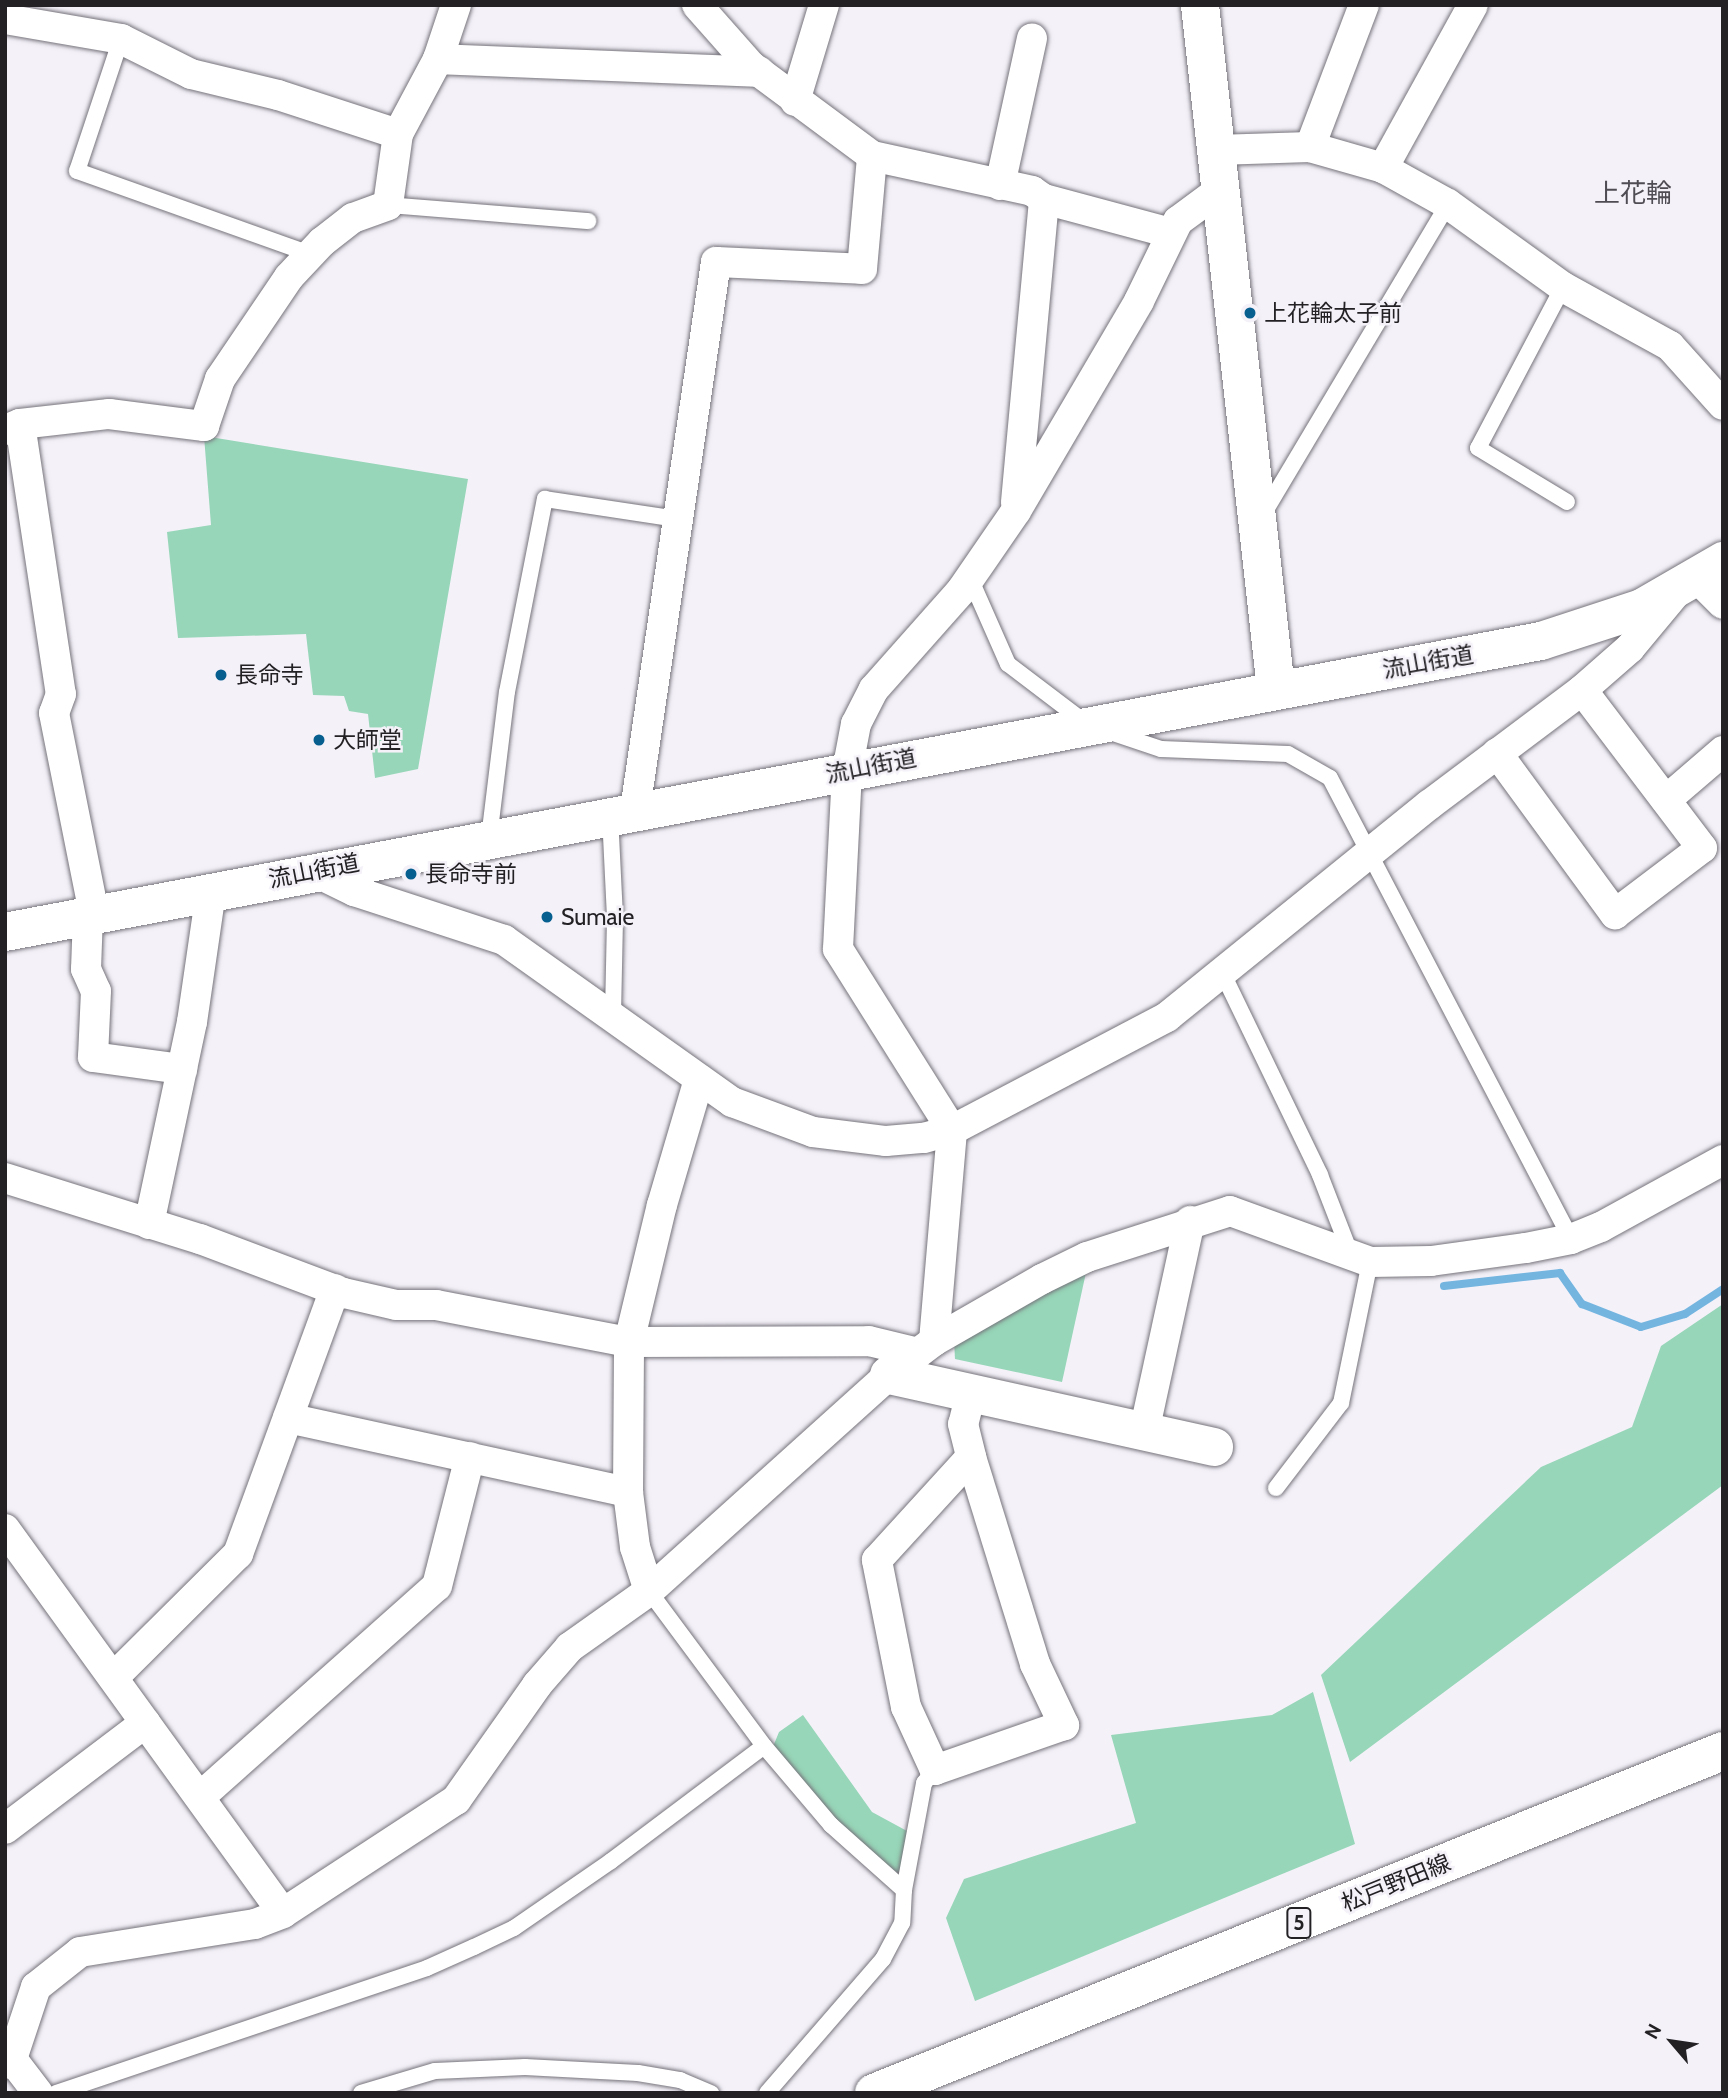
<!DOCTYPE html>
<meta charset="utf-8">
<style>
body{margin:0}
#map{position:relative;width:1728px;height:2098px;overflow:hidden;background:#f4f1f9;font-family:Cabin,"Noto Sans JP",sans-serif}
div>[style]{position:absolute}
.green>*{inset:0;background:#97d6b8}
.stream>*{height:8px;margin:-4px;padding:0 4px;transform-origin:4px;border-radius:4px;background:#74b5e0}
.roads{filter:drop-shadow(0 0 2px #76737b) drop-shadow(0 0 2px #76737b)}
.lane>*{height:16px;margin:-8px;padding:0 8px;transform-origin:8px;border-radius:8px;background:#fff}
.street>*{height:30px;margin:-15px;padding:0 15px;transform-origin:15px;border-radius:15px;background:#fff}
.secondary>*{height:38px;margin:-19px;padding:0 19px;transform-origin:19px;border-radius:19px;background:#fff}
.primary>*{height:38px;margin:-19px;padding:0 19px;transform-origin:19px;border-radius:19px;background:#fff}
.dots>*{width:19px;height:19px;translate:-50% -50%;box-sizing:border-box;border:4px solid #f4f1f9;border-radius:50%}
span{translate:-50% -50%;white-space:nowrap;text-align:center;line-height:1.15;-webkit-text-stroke:5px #f4f1f9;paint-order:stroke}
.shield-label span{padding:2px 5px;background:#f4f1f9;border:2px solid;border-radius:5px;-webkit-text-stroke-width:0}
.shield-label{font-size:21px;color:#232124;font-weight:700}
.poi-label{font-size:23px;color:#232124}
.left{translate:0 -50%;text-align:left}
.street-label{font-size:23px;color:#232124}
.quarter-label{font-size:26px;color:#4f4c53}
.frame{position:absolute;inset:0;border:7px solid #232124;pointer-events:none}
.north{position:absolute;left:1637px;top:2007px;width:70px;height:70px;-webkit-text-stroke:5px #f4f1f9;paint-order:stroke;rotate:299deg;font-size:19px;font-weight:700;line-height:28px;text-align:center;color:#232124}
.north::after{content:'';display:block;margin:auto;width:24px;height:32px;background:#232124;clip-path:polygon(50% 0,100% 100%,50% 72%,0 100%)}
</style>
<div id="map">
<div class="green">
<div style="clip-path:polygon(204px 436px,468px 479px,418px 769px,375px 778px,368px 714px,349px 711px,344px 696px,313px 695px,306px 634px,178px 638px,167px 532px,211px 525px)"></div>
<div style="clip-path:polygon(1087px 1268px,1062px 1382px,955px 1359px,954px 1341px)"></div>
<div style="clip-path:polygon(1723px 1304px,1723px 1485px,1350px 1762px,1321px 1675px,1541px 1467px,1632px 1427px,1661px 1346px)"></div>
<div style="clip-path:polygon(1313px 1692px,1355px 1844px,975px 2001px,946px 1918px,964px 1879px,1136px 1823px,1111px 1735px,1272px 1715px)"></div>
<div style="clip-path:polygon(803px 1715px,872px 1812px,907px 1831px,901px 1875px,864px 1850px,772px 1749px,779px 1732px)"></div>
</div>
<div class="stream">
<div style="left:1444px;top:1286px;width:117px;rotate:-6.4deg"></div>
<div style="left:1560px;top:1273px;width:38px;rotate:55deg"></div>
<div style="left:1582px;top:1304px;width:63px;rotate:21.3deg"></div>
<div style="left:1641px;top:1327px;width:46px;rotate:-16.5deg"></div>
<div style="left:1685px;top:1314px;width:45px;rotate:-33.3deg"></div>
</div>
<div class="roads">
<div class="lane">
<div style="left:121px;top:39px;width:139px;rotate:108.4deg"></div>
<div style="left:77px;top:171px;width:247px;rotate:19.6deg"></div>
<div style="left:388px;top:205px;width:201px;rotate:4.6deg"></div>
<div style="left:1563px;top:287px;width:182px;rotate:117.8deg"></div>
<div style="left:1478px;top:448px;width:104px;rotate:31.2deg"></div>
<div style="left:1264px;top:513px;width:360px;rotate:-59.2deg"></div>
<div style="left:970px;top:578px;width:94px;rotate:66.2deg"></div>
<div style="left:1008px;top:664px;width:94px;rotate:37.2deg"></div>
<div style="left:1110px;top:732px;width:54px;rotate:18.4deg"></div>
<div style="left:1161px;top:749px;width:127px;rotate:2.3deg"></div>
<div style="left:1288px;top:754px;width:48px;rotate:29.7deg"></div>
<div style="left:1330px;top:778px;width:520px;rotate:62.4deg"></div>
<div style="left:610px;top:815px;width:104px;rotate:87.2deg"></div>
<div style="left:615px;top:919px;width:97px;rotate:91.2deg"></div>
<div style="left:489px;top:838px;width:147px;rotate:-83deg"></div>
<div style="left:507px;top:692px;width:197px;rotate:-78.9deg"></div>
<div style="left:545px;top:499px;width:134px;rotate:8.6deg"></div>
<div style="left:1223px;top:974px;width:223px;rotate:64.2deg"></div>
<div style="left:1320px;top:1175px;width:86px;rotate:68.8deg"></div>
<div style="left:1276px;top:1488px;width:107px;rotate:-52.6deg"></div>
<div style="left:1341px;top:1403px;width:144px;rotate:-78.4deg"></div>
<div style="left:649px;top:1591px;width:193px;rotate:53.4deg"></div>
<div style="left:764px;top:1746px;width:104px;rotate:49.7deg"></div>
<div style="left:831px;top:1825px;width:98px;rotate:41.7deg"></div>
<div style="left:904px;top:1890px;width:33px;rotate:93deg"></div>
<div style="left:902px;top:1923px;width:41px;rotate:117.8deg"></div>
<div style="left:883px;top:1959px;width:177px;rotate:130.9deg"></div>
<div style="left:904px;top:1890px;width:109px;rotate:-79.4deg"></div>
<div style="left:924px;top:1783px;width:17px;rotate:-50deg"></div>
<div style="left:56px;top:2093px;width:391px;rotate:-18.6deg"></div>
<div style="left:427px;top:1968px;width:51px;rotate:-24.1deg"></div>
<div style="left:474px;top:1947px;width:44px;rotate:-25.4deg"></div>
<div style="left:514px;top:1928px;width:118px;rotate:-34.6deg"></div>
<div style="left:611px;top:1861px;width:191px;rotate:-36.9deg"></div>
<div style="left:361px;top:2093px;width:77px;rotate:-16.6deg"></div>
<div style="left:435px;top:2071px;width:90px;rotate:-2.5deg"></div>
<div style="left:525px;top:2067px;width:113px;rotate:3deg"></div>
<div style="left:638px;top:2073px;width:43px;rotate:9.5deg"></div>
<div style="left:680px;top:2080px;width:34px;rotate:23deg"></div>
</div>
<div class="street">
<div style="left:697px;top:5px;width:81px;rotate:48.5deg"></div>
<div style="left:751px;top:66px;width:151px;rotate:36.6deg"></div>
<div style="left:872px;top:156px;width:164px;rotate:12.3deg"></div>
<div style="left:1032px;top:191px;width:14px;rotate:34deg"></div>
<div style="left:1044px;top:199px;width:131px;rotate:15deg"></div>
<div style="left:5px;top:19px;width:118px;rotate:9.8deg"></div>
<div style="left:121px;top:39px;width:78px;rotate:26.6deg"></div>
<div style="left:191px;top:74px;width:89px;rotate:13.6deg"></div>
<div style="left:278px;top:95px;width:126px;rotate:18deg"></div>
<div style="left:438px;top:59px;width:322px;rotate:2.3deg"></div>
<div style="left:795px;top:101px;width:100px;rotate:-73.2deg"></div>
<div style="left:1310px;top:147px;width:152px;rotate:-69.2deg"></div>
<div style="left:1216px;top:150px;width:94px;rotate:-1.8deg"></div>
<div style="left:1310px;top:147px;width:76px;rotate:16deg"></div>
<div style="left:1383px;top:168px;width:74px;rotate:29deg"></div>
<div style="left:1448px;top:204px;width:142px;rotate:35.8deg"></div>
<div style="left:1563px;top:287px;width:122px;rotate:28.9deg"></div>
<div style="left:1670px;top:346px;width:79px;rotate:48.1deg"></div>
<div style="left:1383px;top:168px;width:186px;rotate:-61.1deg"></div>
<div style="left:1000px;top:185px;width:150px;rotate:-77.7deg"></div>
<div style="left:20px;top:424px;width:273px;rotate:81.4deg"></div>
<div style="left:61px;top:694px;width:20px;rotate:110deg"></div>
<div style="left:54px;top:713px;width:205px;rotate:78.7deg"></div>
<div style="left:5px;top:430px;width:16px;rotate:-22deg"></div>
<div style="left:20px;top:424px;width:90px;rotate:-6.4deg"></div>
<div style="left:109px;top:414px;width:96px;rotate:7.2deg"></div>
<div style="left:204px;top:426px;width:50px;rotate:-71.2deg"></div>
<div style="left:220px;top:379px;width:123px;rotate:-55.9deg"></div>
<div style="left:289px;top:277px;width:48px;rotate:-46.7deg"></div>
<div style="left:322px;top:242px;width:39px;rotate:-38deg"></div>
<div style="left:353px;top:218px;width:37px;rotate:-20deg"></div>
<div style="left:388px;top:205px;width:72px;rotate:-82deg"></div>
<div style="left:398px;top:134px;width:85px;rotate:-61.9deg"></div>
<div style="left:438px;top:59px;width:57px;rotate:-71.6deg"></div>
<div style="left:1016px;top:502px;width:304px;rotate:-84.7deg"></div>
<div style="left:1698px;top:579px;width:35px;rotate:45deg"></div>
<div style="left:1497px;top:753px;width:200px;rotate:53.8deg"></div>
<div style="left:1615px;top:914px;width:109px;rotate:-37.2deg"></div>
<div style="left:1702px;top:848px;width:198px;rotate:-127.2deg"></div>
<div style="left:1666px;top:800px;width:75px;rotate:-40.7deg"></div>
<div style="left:635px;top:810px;width:554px;rotate:-81.59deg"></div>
<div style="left:716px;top:262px;width:146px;rotate:2.7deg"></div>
<div style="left:862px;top:269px;width:113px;rotate:-84.9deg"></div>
<div style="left:313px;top:871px;width:46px;rotate:26deg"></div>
<div style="left:354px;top:891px;width:158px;rotate:18.1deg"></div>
<div style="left:504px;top:940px;width:280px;rotate:35.4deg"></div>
<div style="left:732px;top:1102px;width:86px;rotate:20.3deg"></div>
<div style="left:813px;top:1132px;width:74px;rotate:7deg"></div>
<div style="left:886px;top:1141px;width:38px;rotate:-5deg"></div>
<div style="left:924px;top:1138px;width:29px;rotate:-16deg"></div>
<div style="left:952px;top:1130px;width:243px;rotate:-27.7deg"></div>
<div style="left:1167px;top:1017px;width:337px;rotate:-39deg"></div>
<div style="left:1429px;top:805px;width:191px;rotate:-36.9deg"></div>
<div style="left:1582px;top:690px;width:64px;rotate:-41.2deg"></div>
<div style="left:1630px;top:648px;width:69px;rotate:-50.3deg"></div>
<div style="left:88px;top:915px;width:54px;rotate:92.1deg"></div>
<div style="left:86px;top:969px;width:24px;rotate:66deg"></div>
<div style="left:96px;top:991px;width:66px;rotate:92.6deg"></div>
<div style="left:93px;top:1057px;width:90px;rotate:7.7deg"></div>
<div style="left:5px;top:1178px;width:204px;rotate:17.4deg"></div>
<div style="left:200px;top:1239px;width:154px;rotate:20.6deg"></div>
<div style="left:344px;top:1293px;width:53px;rotate:13deg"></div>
<div style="left:396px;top:1305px;width:40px"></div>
<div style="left:436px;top:1305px;width:197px;rotate:10.9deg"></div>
<div style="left:629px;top:1342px;width:240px;rotate:-0.2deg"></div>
<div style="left:869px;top:1341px;width:50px;rotate:13.8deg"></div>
<div style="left:149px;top:1224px;width:207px;rotate:-78deg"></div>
<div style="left:192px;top:1022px;width:132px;rotate:-81.7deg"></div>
<div style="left:934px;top:1341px;width:212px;rotate:-85.1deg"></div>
<div style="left:952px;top:1130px;width:214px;rotate:-122.2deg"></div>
<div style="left:838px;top:949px;width:178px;rotate:-87.1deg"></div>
<div style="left:847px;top:771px;width:48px;rotate:-79.2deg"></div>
<div style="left:856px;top:724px;width:39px;rotate:-63deg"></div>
<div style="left:874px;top:689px;width:131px;rotate:-48.4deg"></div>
<div style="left:961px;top:591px;width:97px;rotate:-55.5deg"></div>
<div style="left:1016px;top:511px;width:243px;rotate:-59.6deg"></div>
<div style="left:1139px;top:301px;width:89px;rotate:-64deg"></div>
<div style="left:1178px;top:221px;width:52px;rotate:-36.4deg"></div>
<div style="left:971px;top:1393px;width:32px;rotate:104deg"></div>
<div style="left:963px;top:1424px;width:34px;rotate:76deg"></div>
<div style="left:971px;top:1457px;width:217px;rotate:72.8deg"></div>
<div style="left:1035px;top:1664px;width:68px;rotate:64.6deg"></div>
<div style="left:1064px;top:1725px;width:137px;rotate:160.8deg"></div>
<div style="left:935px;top:1770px;width:69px;rotate:-114.7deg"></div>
<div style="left:906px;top:1707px;width:150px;rotate:-101.2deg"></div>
<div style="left:877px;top:1560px;width:139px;rotate:-47.6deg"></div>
<div style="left:288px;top:1418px;width:348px;rotate:12.3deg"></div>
<div style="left:1144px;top:1432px;width:216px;rotate:-77.7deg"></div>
<div style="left:5px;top:1529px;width:474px;rotate:54.1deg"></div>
<div style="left:649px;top:1591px;width:46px;rotate:-107.7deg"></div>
<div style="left:635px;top:1547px;width:55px;rotate:-97.3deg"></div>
<div style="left:628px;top:1492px;width:150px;rotate:-89.6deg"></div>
<div style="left:629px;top:1342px;width:141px;rotate:-76.5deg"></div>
<div style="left:662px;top:1205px;width:131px;rotate:-73.6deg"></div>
<div style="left:114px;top:1677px;width:175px;rotate:-44.8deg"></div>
<div style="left:238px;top:1554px;width:282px;rotate:-69.9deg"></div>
<div style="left:200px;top:1797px;width:317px;rotate:-41.7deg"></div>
<div style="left:437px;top:1586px;width:133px;rotate:-75.7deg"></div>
<div style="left:5px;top:1829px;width:176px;rotate:-37.1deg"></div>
<div style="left:5px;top:2050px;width:54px;rotate:52.5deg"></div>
<div style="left:5px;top:2064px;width:9px;rotate:-36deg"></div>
<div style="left:12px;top:2059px;width:76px;rotate:-71.6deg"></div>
<div style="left:36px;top:1987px;width:56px;rotate:-38.5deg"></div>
<div style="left:80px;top:1952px;width:177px;rotate:-9.1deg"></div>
<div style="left:255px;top:1924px;width:30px;rotate:-21deg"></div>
<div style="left:283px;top:1913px;width:207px;rotate:-33.2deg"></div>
<div style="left:456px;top:1800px;width:141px;rotate:-54.8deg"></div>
<div style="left:537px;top:1685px;width:50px;rotate:-49deg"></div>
<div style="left:570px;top:1647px;width:97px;rotate:-35.3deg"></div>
<div style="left:649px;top:1591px;width:323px;rotate:-42deg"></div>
<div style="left:889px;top:1375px;width:56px;rotate:-37.1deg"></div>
<div style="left:934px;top:1341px;width:125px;rotate:-29.9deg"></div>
<div style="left:1042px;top:1279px;width:50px;rotate:-26.1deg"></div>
<div style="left:1087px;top:1257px;width:150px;rotate:-17.8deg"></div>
<div style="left:1230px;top:1211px;width:149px;rotate:20deg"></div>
<div style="left:1370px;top:1262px;width:61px;rotate:-0.9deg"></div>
<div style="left:1431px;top:1261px;width:96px;rotate:-7.8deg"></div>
<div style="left:1526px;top:1248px;width:46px;rotate:-11.3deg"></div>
<div style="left:1571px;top:1239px;width:32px;rotate:-22deg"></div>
<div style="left:1601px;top:1227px;width:139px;rotate:-28.8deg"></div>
</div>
<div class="secondary">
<div style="left:1200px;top:5px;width:688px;rotate:83.66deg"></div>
<div style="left:5px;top:932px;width:1563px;rotate:-10.73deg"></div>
<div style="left:1541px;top:641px;width:106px;rotate:-18.1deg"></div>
<div style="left:1642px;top:608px;width:94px;rotate:-30.1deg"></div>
<div style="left:889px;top:1375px;width:333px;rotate:12.5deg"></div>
</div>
<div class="primary">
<div style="left:874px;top:2093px;width:915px;rotate:-21.94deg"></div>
</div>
</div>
<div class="dots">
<div style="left:1250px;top:313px;background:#075f90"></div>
<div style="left:221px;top:675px;background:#075f90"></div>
<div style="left:319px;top:740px;background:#075f90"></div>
<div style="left:411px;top:874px;background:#075f90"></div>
<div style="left:547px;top:917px;background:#075f90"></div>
</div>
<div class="shield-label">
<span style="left:1299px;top:1923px">5</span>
</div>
<div class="poi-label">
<span class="left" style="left:1264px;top:313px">上花輪太子前</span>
<span class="left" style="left:235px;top:675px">長命寺</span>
<span class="left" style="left:333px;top:740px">大師堂</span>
<span class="left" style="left:425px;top:874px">長命寺前</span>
<span class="left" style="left:561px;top:917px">Sumaie</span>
</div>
<div class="street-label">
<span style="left:1428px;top:662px;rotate:-10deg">流山街道</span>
<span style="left:871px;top:766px;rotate:-11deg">流山街道</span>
<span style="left:314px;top:871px;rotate:-11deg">流山街道</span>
<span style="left:1396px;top:1883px;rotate:-22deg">松戸野田線</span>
</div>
<div class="quarter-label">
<span style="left:1633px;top:194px">上花輪</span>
</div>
<div class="frame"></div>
<div class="north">N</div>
</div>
